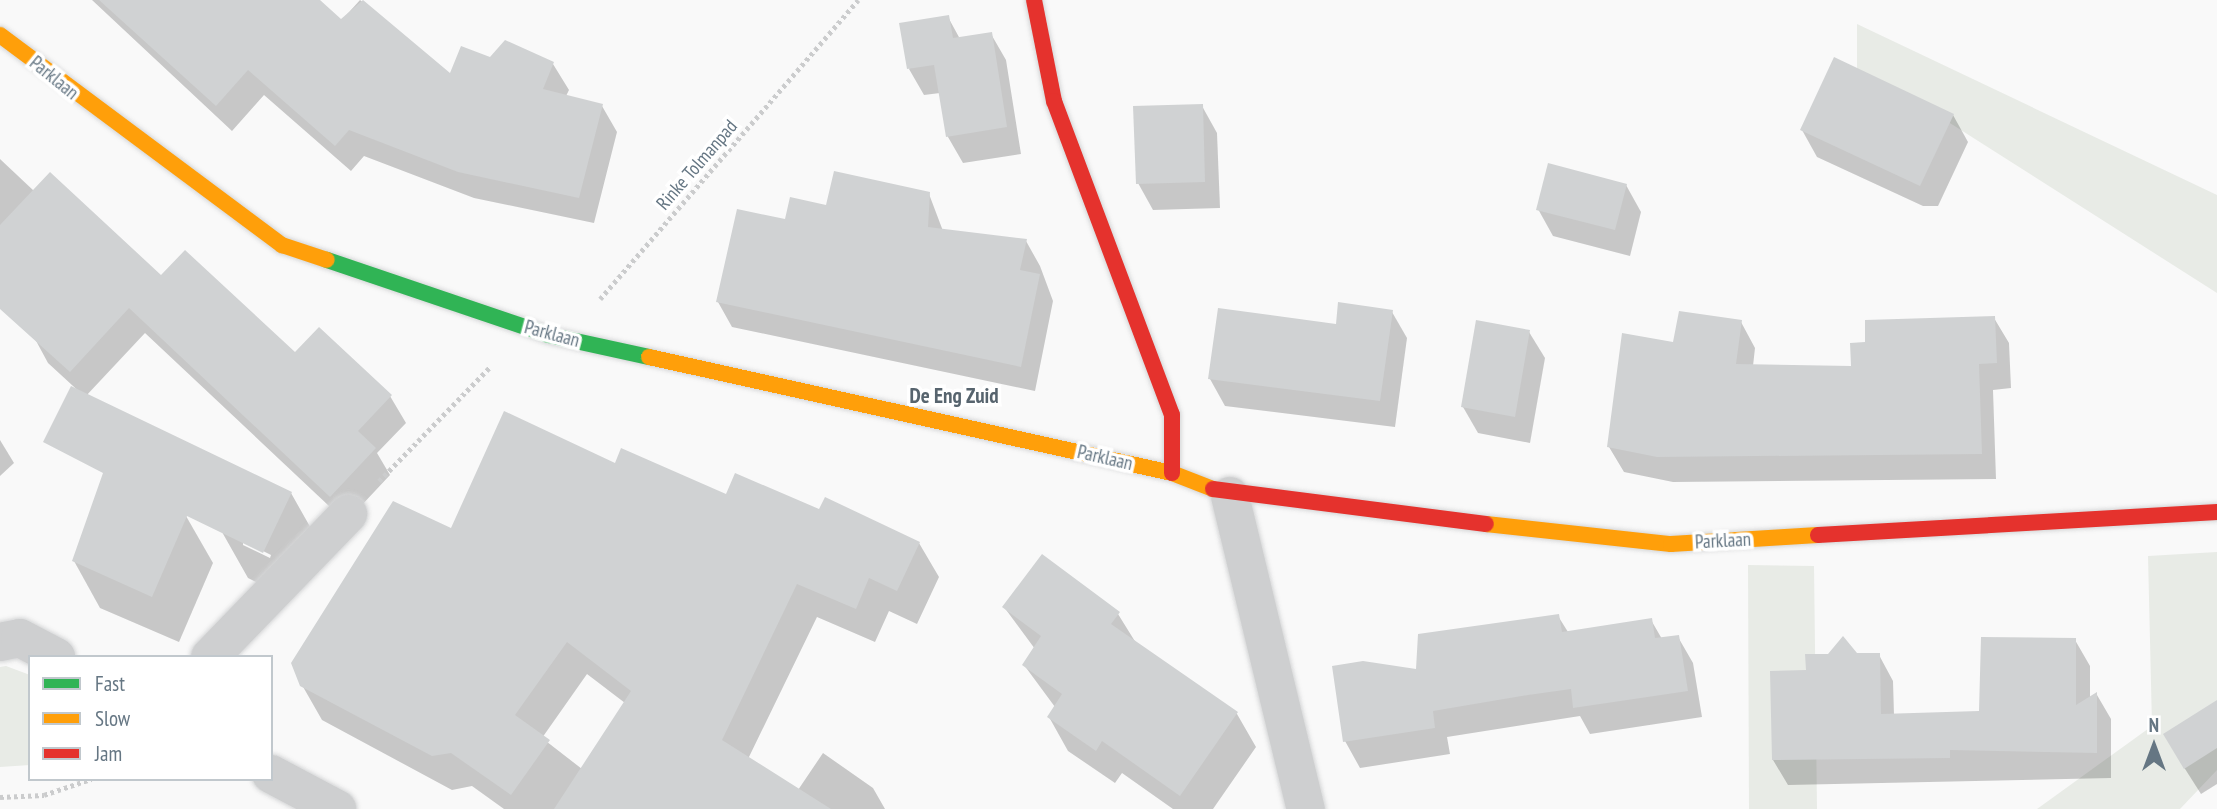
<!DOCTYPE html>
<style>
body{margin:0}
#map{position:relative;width:2217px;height:809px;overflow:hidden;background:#f9f9f9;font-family:"PT Sans Narrow",sans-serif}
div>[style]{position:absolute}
.green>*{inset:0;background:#e8ebe6}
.shadow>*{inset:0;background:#0003}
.building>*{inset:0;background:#d0d2d3}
.path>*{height:4.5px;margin-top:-2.25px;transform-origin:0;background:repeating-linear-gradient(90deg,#cbcccd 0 3.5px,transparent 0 7px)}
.roads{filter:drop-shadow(0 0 2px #d5d6d7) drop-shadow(0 0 2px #d5d6d7)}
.street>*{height:38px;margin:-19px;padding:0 19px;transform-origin:19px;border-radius:19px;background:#cecfd0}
.fast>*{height:16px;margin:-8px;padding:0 8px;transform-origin:8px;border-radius:8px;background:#30b455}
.slow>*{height:16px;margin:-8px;padding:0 8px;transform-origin:8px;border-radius:8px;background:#ff9f0a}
.jam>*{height:16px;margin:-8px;padding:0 8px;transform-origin:8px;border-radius:8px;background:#e5322d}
span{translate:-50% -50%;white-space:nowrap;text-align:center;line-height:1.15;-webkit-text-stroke:7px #fff;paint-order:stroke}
.street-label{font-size:19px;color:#657683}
.neighbourhood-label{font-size:21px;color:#57646e;font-weight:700}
.legend{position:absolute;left:28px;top:655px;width:245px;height:126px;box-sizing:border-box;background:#fff;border:2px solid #c1c8cd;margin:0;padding:9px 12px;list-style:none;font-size:21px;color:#657683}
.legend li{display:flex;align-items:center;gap:14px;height:35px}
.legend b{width:35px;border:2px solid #c1c8cd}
.north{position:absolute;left:2119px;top:711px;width:70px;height:70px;-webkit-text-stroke:5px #fff;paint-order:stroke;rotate:0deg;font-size:19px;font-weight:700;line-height:28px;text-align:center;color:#657683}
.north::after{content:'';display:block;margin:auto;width:24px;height:32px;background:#657683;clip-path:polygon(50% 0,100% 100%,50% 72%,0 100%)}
</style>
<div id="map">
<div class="green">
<div style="clip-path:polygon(1857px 24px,2217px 195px,2217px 293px,1942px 118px,1857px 84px)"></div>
<div style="clip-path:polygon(2217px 552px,2217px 770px,2180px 809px,2037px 809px,2152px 726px,2148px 556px)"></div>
<div style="clip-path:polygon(1748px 565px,1814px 566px,1817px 809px,1749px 809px)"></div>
<div style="clip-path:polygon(6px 666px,30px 675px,30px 765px,0 767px,0 667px)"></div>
</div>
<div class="shadow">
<div style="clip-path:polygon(92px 0,317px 0,341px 21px,360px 0,451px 76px,490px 60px,553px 64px,569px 90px,566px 96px,602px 106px,617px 132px,594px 223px,474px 198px,364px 156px,351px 171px,264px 95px,232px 131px)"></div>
<div style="clip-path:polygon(948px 17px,960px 39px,991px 34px,1006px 60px,1021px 154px,963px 163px,948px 137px,940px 93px,924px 95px,909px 69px)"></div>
<div style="clip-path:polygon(1202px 106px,1217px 133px,1220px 208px,1153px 210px,1138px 183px)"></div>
<div style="clip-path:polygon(1953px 115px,1968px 142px,1938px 206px,1923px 206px,1817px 157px,1802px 130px)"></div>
<div style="clip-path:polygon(0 159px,34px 191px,161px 277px,295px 355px,390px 396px,406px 423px,377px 453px,390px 475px,346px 522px,145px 333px,85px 397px,48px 363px,0 274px)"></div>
<div style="clip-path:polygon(1626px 185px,1641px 212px,1630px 256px,1553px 236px,1538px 209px)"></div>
<div style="clip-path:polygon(929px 194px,943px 231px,1026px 241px,1040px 266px,1053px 301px,1035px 391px,732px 327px,718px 302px,786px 221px,828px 207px)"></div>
<div style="clip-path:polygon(1392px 312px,1407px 338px,1395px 427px,1225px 406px,1210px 379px,1337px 326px)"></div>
<div style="clip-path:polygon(1994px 318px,2009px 343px,2011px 388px,1993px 390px,1996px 479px,1673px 482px,1624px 472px,1609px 447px,1675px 344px,1741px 322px,1755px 348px,1753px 366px,1852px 368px,1867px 344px)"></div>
<div style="clip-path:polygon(1529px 332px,1545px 358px,1530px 443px,1478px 433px,1463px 407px)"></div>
<div style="clip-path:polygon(0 440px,14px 463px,0 476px)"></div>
<div style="clip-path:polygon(evenodd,616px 466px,727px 497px,820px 512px,919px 543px,939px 577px,917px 624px,889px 611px,875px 642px,817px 617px,748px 759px,798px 790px,823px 753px,873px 788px,885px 809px,504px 809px,472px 786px,452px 790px,322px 720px,302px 685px,452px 530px,616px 466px,587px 674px,625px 703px,582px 769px,542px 738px,587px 674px)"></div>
<div style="clip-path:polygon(106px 471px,186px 516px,213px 563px,179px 642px,100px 608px,74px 561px)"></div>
<div style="clip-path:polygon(evenodd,291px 493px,317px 539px,289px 598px,248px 578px,222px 532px,291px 493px,243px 541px,271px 555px,270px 558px,243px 545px,243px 541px)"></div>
<div style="clip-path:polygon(1004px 607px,1118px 614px,1136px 643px,1237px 714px,1256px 747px,1213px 809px,1173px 809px,1122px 773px,1115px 783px,1068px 751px,1049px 717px,1055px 707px,1024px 665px,1035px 649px)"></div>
<div style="clip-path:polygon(1558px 616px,1568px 632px,1651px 620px,1662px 639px,1678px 637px,1693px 663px,1702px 717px,1590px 734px,1580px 716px,1447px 737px,1450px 754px,1360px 768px,1345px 741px,1417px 671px)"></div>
<div style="clip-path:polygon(2075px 640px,2090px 666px,2090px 698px,2097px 695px,2111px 719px,2111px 778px,1788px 785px,1773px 760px,1807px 672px,1856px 655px,1879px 655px,1893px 681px,1894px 715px,1981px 712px)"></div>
<div style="clip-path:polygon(2217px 702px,2217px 784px,2201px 794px,2180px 761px)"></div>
</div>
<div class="building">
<div style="clip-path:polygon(99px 0,320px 0,341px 19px,363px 0,450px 73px,461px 46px,490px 57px,505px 40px,554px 62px,543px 89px,603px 104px,579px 198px,458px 172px,349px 130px,335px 146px,248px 70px,216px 106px)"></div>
<div style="clip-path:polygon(949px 15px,953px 38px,992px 32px,1007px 127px,946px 137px,934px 65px,907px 69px,899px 23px)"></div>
<div style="clip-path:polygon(1834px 57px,1954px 114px,1920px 186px,1800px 130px)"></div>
<div style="clip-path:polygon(1203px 104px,1205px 182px,1136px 184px,1133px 106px)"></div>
<div style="clip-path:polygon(1548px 163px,1627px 184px,1615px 230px,1536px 210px)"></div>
<div style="clip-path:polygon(834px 171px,930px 192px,928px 227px,1027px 239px,1020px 270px,1040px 274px,1021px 367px,716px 302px,737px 209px,785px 219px,790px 197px,826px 205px)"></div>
<div style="clip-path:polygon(50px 172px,161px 275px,185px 250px,295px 352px,319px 327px,392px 395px,358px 431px,376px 448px,330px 497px,129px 308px,70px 372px,0 309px,0 225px)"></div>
<div style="clip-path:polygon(1338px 302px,1393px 310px,1380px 401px,1208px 379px,1218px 308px,1336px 324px)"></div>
<div style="clip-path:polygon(1679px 311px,1742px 320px,1736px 364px,1851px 366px,1850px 343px,1865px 342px,1865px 320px,1995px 316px,1997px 363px,1979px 364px,1982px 454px,1657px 457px,1607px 447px,1622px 333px,1673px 342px)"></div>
<div style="clip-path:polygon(1476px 320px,1530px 330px,1515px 417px,1461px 407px)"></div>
<div style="clip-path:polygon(71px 386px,292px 492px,263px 553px,187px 516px,152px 597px,72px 561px,103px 473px,43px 442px)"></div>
<div style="clip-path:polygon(504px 411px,615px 463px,621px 448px,726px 494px,735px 473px,819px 509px,825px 497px,920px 542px,897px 591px,869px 578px,856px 609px,797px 584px,722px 740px,831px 809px,554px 809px,631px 691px,567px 642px,515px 715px,550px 740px,511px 795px,451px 753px,432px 756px,300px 686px,291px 663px,393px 501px,451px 528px)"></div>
<div style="clip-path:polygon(1042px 554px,1120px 612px,1111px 624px,1238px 712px,1180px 796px,1102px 741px,1096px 751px,1047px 717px,1062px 694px,1022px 665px,1041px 636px,1002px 607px)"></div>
<div style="clip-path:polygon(1559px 614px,1562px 632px,1652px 618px,1655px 638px,1679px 635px,1688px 691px,1573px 708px,1571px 689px,1528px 695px,1433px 711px,1435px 728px,1343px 742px,1332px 666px,1363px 661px,1416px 669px,1418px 634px)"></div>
<div style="clip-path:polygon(1843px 636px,1857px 653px,1880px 653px,1881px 714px,1979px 711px,1981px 637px,2076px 638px,2076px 705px,2097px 692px,2097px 753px,1950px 750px,1950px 758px,1772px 760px,1770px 671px,1806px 670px,1805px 654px,1828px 654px)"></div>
<div style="clip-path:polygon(2217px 700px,2217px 748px,2184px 769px,2163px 734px)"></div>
</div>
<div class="path">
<div style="left:600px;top:299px;width:395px;rotate:-49.2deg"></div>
<div style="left:379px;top:481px;width:159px;rotate:-45.8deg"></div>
<div style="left:0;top:797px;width:44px;rotate:-2.6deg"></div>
<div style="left:44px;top:795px;width:50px;rotate:-18.8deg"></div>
</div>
<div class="roads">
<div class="street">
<div style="left:1230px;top:496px;width:322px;rotate:76.4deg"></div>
<div style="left:0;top:642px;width:20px;rotate:-11deg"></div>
<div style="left:20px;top:638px;width:41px;rotate:27.8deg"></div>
<div style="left:210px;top:657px;width:199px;rotate:-46deg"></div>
<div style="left:271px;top:774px;width:75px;rotate:27.9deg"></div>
</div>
<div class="fast">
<div style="left:327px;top:260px;width:233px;rotate:18.7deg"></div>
<div style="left:548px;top:335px;width:103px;rotate:12.3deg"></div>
</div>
<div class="slow">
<div style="left:0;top:35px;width:352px;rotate:36.7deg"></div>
<div style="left:282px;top:245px;width:47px;rotate:18.4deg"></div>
<div style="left:649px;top:357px;width:536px;rotate:12.51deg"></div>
<div style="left:1172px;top:473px;width:44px;rotate:21.3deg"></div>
<div style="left:1486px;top:524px;width:186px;rotate:6.2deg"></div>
<div style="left:1671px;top:544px;width:147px;rotate:-3.5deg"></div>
</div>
<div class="jam">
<div style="left:1034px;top:0;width:103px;rotate:78.8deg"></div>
<div style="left:1054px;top:101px;width:335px;rotate:69.4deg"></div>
<div style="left:1172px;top:415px;width:58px;rotate:90deg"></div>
<div style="left:1213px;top:489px;width:275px;rotate:7.3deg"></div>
<div style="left:1818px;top:535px;width:400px;rotate:-3.3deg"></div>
</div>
</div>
<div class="street-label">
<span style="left:54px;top:78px;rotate:39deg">Parklaan</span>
<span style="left:697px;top:165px;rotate:-49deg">Rinke Tolmanpad</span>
<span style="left:552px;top:334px;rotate:15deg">Parklaan</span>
<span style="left:1105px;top:458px;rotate:13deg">Parklaan</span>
<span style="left:1723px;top:541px;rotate:-3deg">Parklaan</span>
</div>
<div class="neighbourhood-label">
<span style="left:954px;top:396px">De Eng Zuid</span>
</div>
<ul class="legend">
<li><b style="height:9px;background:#30b455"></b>Fast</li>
<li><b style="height:9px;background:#ff9f0a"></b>Slow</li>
<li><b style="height:9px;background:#e5322d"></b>Jam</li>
</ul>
<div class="north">N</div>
</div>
